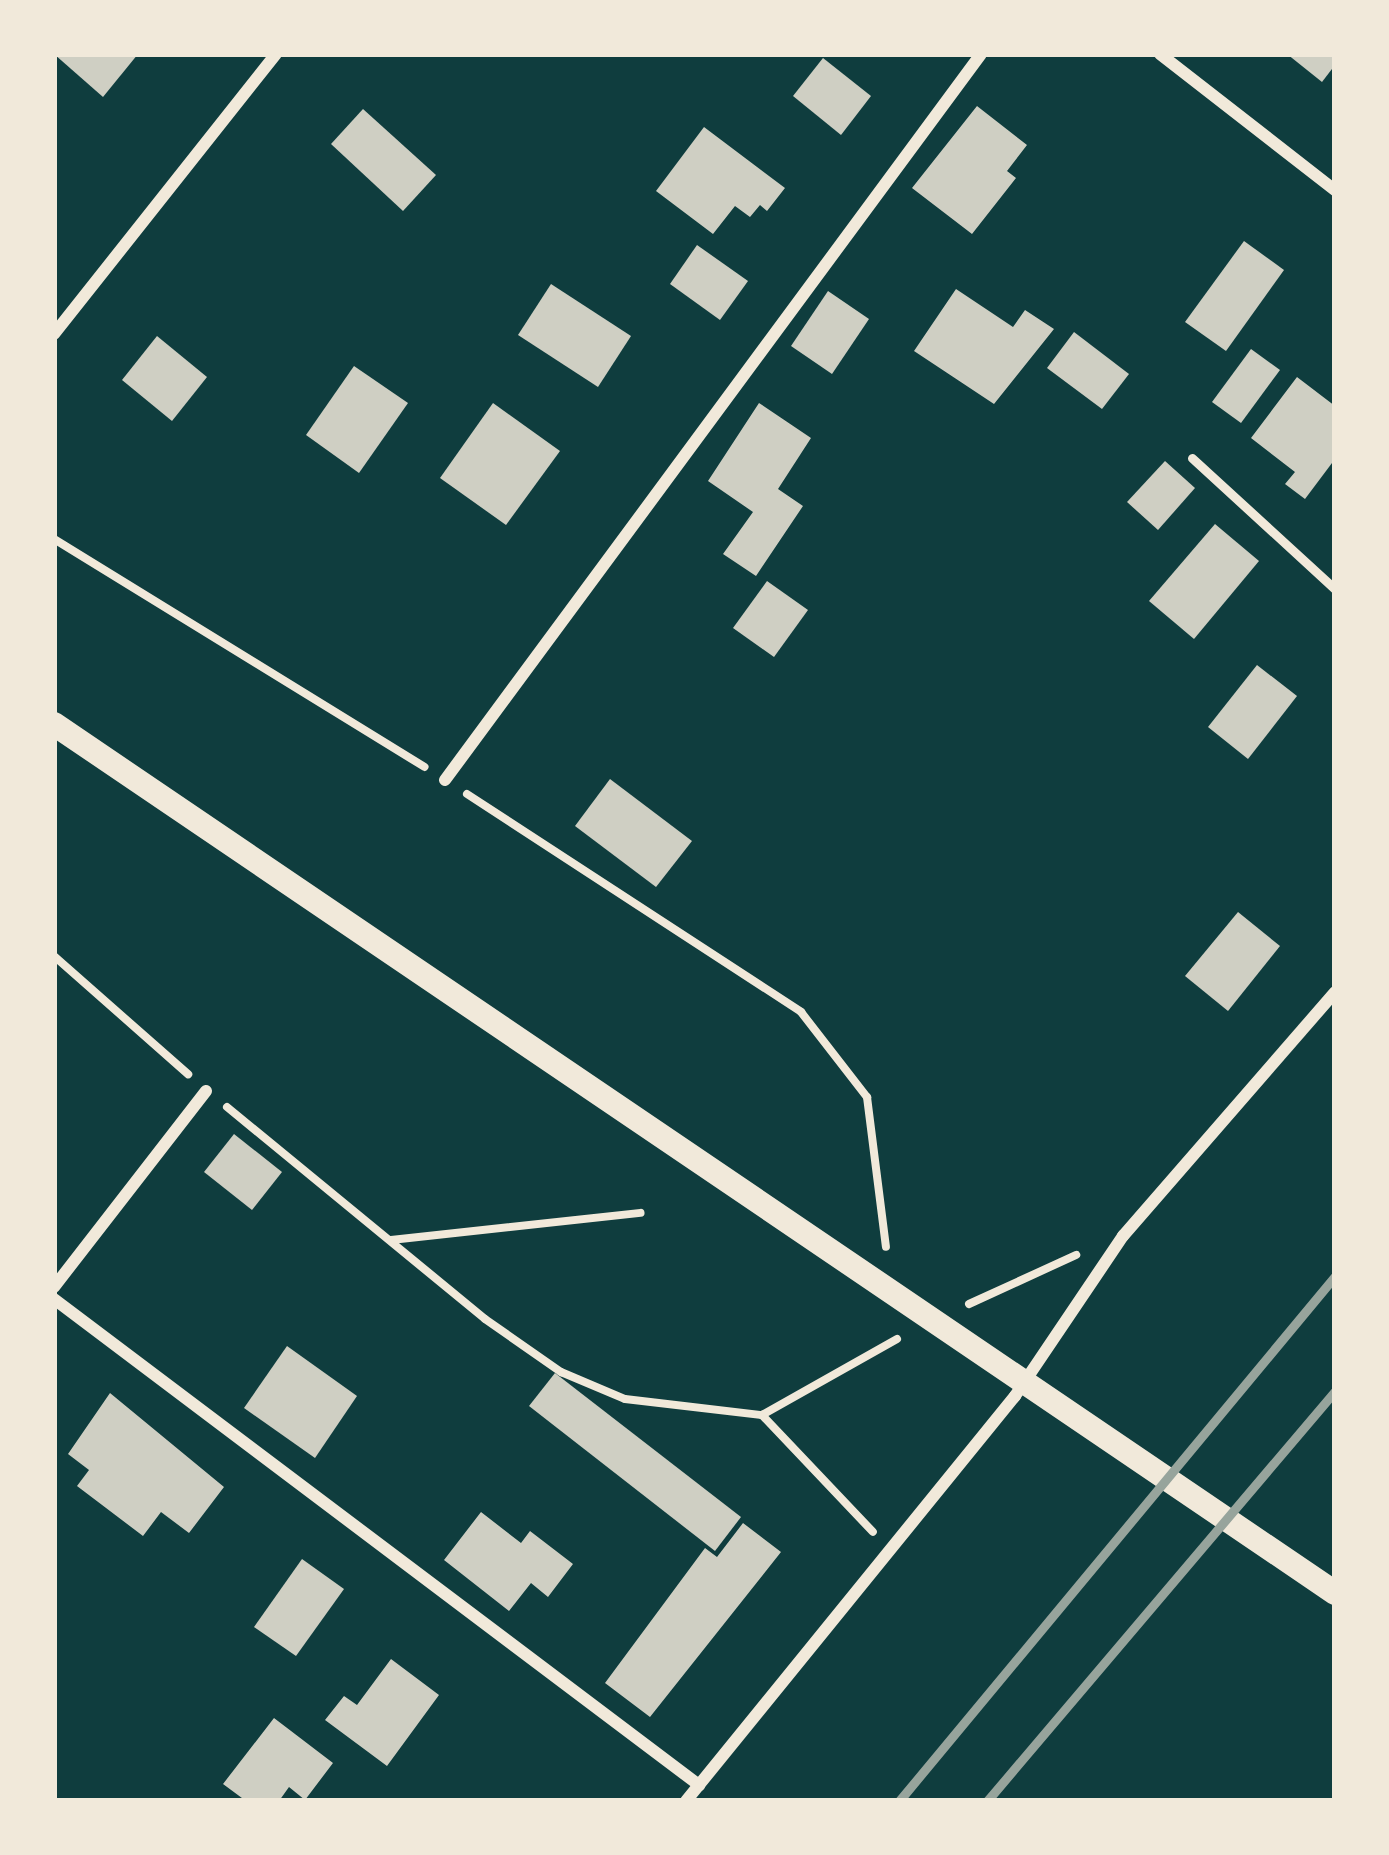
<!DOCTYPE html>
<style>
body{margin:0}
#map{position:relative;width:1389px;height:1855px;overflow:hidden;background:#0f3d3e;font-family:Lato,sans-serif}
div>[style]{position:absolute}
.building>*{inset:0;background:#cfcfc3}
.path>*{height:8px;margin:-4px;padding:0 4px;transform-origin:4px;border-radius:4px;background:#f1e9da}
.service>*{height:9px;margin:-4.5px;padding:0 4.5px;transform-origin:4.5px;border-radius:4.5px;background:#f1e9da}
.minor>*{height:12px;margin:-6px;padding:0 6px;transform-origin:6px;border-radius:6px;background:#f1e9da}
.secondary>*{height:24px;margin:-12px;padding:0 12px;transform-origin:12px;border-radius:12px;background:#f1e9da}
.rail>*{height:9px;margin:-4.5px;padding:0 4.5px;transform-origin:4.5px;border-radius:4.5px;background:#97a49c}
span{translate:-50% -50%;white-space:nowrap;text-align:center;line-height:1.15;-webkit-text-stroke:10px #f1e9da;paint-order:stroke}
.frame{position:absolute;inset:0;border:57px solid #f1e9da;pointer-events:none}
</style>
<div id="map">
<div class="building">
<div style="clip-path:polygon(54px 54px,138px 54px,103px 97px)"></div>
<div style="clip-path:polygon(1287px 54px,1335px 54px,1335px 65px,1322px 82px)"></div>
<div style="clip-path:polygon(823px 58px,871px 96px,841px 135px,793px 96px)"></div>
<div style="clip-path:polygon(977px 106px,1027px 145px,1007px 171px,1016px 178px,972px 234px,912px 188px)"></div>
<div style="clip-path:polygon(363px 109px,436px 175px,403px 211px,331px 144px)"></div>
<div style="clip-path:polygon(704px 127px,785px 188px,767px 211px,760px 205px,750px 217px,735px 206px,713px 234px,656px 191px)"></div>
<div style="clip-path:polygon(1244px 241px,1284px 270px,1226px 351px,1185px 322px)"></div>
<div style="clip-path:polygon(697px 245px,748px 281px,720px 320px,670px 284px)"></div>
<div style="clip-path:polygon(551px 284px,631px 336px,598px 387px,518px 335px)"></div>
<div style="clip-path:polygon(956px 289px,1013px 327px,1025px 310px,1054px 329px,994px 404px,914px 351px)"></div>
<div style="clip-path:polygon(828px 291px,869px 319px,832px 374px,791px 346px)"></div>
<div style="clip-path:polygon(1074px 332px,1129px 374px,1102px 409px,1047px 368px)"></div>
<div style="clip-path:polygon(157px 336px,207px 377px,172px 421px,122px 380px)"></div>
<div style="clip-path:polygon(1251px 349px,1280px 370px,1241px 423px,1212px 402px)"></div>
<div style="clip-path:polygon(354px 366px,408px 403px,359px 473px,306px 435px)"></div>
<div style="clip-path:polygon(1297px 377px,1335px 406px,1335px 459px,1305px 499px,1285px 484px,1295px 472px,1251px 438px)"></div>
<div style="clip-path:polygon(493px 403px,560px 451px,506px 525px,440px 478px)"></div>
<div style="clip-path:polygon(759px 403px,811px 438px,778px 489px,803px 506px,756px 576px,723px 554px,753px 512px,708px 481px)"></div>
<div style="clip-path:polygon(1165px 461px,1195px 488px,1158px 530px,1127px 502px)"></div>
<div style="clip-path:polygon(1215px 524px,1259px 561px,1194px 639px,1149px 601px)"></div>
<div style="clip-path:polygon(767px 581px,808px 610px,774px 657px,733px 628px)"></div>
<div style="clip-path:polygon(1257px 665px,1297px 696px,1248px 759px,1208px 727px)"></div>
<div style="clip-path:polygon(610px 779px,692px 841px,656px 887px,575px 826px)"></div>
<div style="clip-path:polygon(1238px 912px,1280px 946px,1228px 1011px,1185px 976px)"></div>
<div style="clip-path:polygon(234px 1134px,282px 1172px,252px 1210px,204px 1172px)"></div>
<div style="clip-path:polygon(287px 1346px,357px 1396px,315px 1458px,244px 1408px)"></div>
<div style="clip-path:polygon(555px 1373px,741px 1517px,715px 1551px,529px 1406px)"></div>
<div style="clip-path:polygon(110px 1393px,224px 1487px,189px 1533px,161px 1512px,143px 1536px,77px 1486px,89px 1470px,68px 1454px)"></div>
<div style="clip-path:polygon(481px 1512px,521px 1543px,530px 1531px,573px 1564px,548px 1597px,531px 1583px,509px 1611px,444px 1560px)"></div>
<div style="clip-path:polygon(743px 1523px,781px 1552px,650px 1717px,605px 1683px,705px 1548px,717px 1557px)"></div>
<div style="clip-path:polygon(302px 1559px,344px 1589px,296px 1656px,254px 1627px)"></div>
<div style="clip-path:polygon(391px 1659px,439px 1695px,387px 1766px,325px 1720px,344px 1696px,357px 1705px)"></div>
<div style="clip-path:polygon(274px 1718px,333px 1763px,305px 1800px,289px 1787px,279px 1801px,246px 1801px,223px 1784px)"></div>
</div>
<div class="path">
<div style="left:54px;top:539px;width:435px;rotate:31.6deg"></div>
<div style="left:467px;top:794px;width:399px;rotate:33.1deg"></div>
<div style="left:801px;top:1012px;width:108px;rotate:52.2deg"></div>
<div style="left:867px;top:1097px;width:151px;rotate:82.8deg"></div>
<div style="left:54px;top:956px;width:179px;rotate:41.4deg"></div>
<div style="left:227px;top:1107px;width:334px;rotate:39.4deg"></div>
<div style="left:485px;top:1319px;width:93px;rotate:34.9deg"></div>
<div style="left:561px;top:1372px;width:69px;rotate:22.9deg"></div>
<div style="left:625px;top:1399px;width:138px;rotate:6.7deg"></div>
<div style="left:762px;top:1415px;width:155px;rotate:-29.4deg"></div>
<div style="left:391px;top:1240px;width:251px;rotate:-6.2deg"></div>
<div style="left:969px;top:1304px;width:118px;rotate:-24.6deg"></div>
<div style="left:762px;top:1415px;width:161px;rotate:46.5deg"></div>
</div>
<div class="service">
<div style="left:1192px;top:458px;width:194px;rotate:42.5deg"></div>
</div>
<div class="minor">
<div style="left:1160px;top:54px;width:222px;rotate:37.9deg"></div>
<div style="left:54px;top:334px;width:357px;rotate:-51.6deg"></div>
<div style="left:445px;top:780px;width:902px;rotate:-53.56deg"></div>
<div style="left:54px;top:1287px;width:248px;rotate:-52.2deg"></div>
<div style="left:54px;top:1299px;width:808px;rotate:37deg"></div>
<div style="left:686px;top:1801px;width:522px;rotate:-50.91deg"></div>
<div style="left:1015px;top:1396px;width:193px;rotate:-56deg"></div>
<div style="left:1123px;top:1236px;width:323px;rotate:-49deg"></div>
</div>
<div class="secondary">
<div style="left:54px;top:724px;width:1548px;rotate:34.15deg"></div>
</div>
<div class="rail">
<div style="left:899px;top:1801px;width:682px;rotate:-50.29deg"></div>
<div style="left:987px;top:1801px;width:538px;rotate:-49.68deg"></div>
</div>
<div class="frame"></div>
</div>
